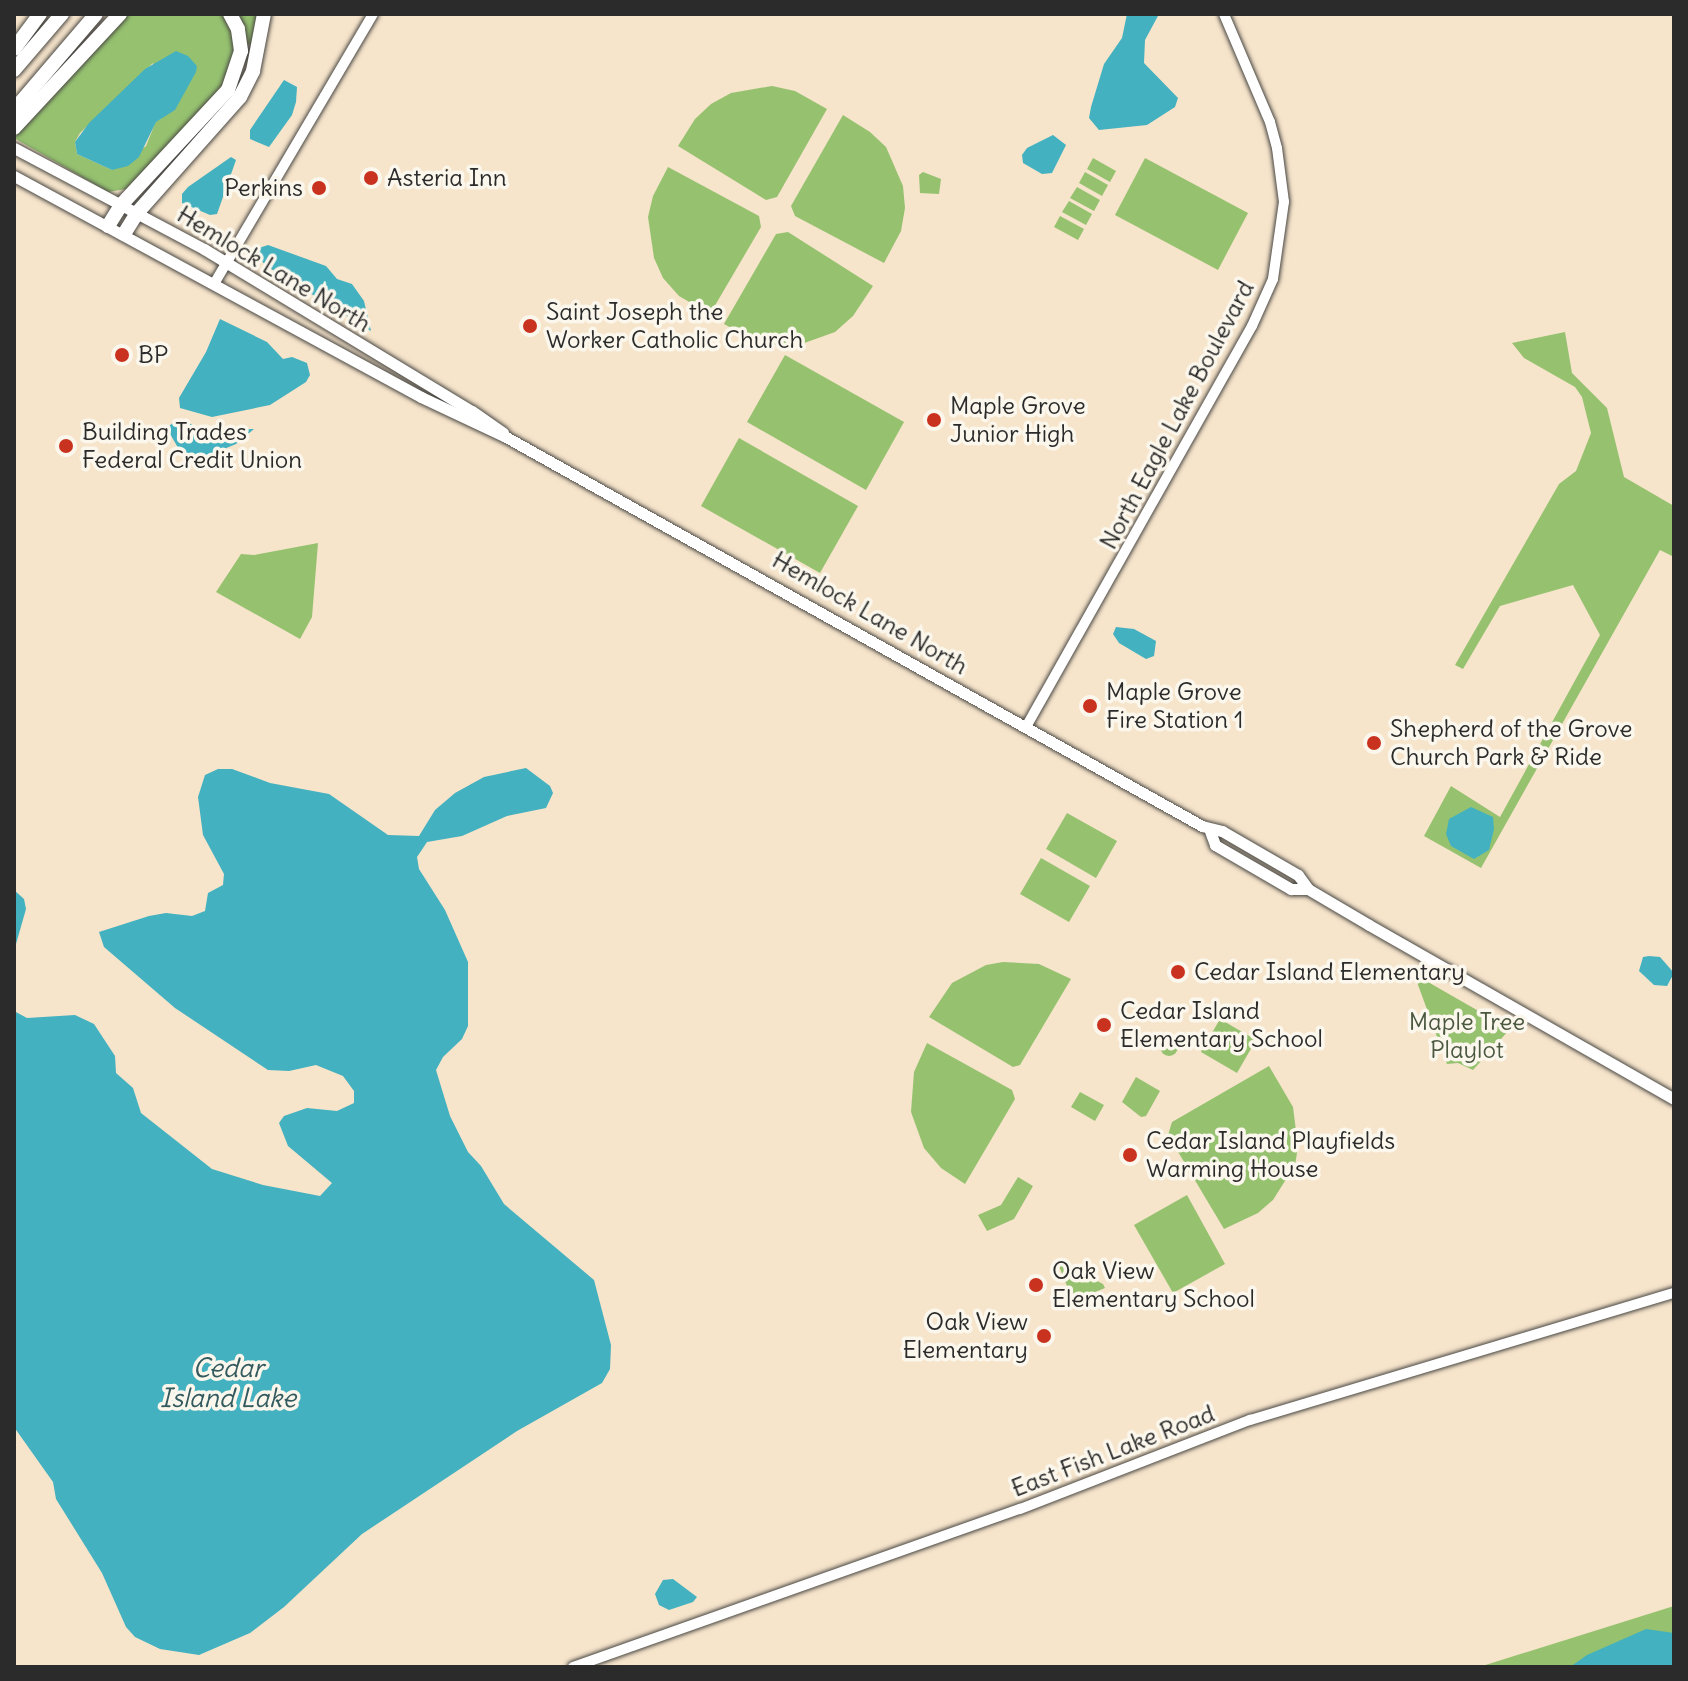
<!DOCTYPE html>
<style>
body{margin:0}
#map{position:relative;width:1688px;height:1681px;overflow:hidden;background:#f6e4cb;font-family:Delius,sans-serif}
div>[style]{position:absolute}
.green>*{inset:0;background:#96c270}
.round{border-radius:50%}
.water>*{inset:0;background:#43b1bf}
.roads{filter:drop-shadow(0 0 2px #494743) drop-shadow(0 0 2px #494743)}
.tertiary>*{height:10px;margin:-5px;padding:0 5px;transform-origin:5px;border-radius:5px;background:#fff}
.secondary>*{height:11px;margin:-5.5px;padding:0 5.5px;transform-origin:5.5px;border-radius:5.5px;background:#fff}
.motorway>*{height:14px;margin:-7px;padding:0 7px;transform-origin:7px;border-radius:7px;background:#fff}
.dots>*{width:22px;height:22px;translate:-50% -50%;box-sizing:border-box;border:4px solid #fbf7ec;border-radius:50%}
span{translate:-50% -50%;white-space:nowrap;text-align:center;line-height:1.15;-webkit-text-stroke:7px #fbf7ec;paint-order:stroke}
.poi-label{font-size:24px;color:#2b2b2b}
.left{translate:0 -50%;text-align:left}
.right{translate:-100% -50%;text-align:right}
.street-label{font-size:24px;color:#2b2b2b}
.park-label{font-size:24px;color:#4b5840}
.water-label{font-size:26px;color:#335a5f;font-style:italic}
.frame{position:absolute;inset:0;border:16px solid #2b2b2b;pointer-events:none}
</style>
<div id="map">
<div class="green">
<div style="clip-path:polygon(evenodd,129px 14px,222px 14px,234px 37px,235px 55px,223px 87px,126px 189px,108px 192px,14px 138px,129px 14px,153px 63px,161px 119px,156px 121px,146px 146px,112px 170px,77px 154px,75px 142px,80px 133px,153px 63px)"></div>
<div style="clip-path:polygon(236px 14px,258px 14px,253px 44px,247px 44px)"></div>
<div style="clip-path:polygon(772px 86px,795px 91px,827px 109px,777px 197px,766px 200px,678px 146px,695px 119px,711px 104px,731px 93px)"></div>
<div style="clip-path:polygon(843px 115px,870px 132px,886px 147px,903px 186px,905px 208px,901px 231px,884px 263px,795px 216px,791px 206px)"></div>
<div style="clip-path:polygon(1093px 158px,1116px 171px,1110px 182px,1087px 169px)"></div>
<div style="clip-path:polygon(1145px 158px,1248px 213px,1218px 270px,1115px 215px)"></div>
<div style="clip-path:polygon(668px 167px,759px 216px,761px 227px,710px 314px,679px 296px,663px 278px,654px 258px,648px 217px,653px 196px)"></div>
<div style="clip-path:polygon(923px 172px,941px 179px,939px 194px,920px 193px,919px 175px)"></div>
<div style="clip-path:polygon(1085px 172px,1108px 185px,1102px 196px,1079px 183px)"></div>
<div style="clip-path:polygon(1077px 187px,1100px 200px,1094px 211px,1070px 198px)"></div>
<div style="clip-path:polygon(1069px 201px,1092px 214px,1086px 225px,1062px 212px)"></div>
<div style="clip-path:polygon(1060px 216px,1084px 229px,1078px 240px,1054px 227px)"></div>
<div style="clip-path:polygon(788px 232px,873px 286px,853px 316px,835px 332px,796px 346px,773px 345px,752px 339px,724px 324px,776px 234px)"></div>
<div style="clip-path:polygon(1565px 332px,1572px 373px,1607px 408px,1624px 477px,1674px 506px,1674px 557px,1660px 550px,1481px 868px,1424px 836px,1451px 786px,1500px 817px,1600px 635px,1573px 585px,1500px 606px,1463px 669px,1455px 665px,1559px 484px,1576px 471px,1591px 433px,1582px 397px,1575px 387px,1524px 358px,1512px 343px)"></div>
<div style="clip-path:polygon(785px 355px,904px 422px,866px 490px,747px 422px)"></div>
<div style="clip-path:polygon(739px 438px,858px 506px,820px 573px,701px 506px)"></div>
<div style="clip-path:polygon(318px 543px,312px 617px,300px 639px,216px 592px,241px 554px,254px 555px)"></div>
<div style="clip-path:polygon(1067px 813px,1117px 841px,1096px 878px,1046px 849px)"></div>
<div style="clip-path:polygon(1041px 858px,1090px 886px,1069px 922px,1020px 894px)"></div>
<div style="clip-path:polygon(1003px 962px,1039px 964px,1071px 979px,1020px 1065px,1013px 1067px,929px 1017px,952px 983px,986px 965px)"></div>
<div style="clip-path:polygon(1414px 974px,1510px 1029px,1473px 1070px,1458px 1063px,1447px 1064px)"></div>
<div style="clip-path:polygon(1220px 1019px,1256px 1040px,1237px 1073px,1201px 1052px)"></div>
<div class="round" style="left:1160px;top:1038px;width:18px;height:18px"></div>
<div style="clip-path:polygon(927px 1043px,1012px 1090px,1015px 1099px,965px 1184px,941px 1168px,924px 1148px,911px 1112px,914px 1072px)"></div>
<div style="clip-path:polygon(1269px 1066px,1293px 1107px,1298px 1147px,1295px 1165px,1273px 1200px,1258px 1213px,1224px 1229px,1168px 1135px,1172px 1122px)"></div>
<div style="clip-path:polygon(1136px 1077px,1160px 1091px,1146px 1116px,1141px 1117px,1122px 1102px)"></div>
<div style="clip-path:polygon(1080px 1092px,1104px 1105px,1095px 1121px,1071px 1107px)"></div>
<div style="clip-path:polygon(1018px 1177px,1033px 1186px,1014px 1219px,987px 1231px,978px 1215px,1001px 1205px)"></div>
<div style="clip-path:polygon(1187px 1195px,1225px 1264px,1173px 1293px,1134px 1225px)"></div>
<div style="clip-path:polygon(1063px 1263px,1103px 1284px,1105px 1288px,1073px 1301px,1059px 1266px)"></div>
<div style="clip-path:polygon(1674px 1606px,1674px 1667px,1479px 1667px)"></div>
</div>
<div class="water">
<div style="clip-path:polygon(1127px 14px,1159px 14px,1145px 40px,1144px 63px,1178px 98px,1175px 107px,1147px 125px,1099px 130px,1089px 118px,1091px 107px,1104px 64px,1122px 38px)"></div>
<div style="clip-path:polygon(176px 51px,188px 56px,197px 66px,196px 72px,175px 110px,156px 122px,139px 157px,128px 166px,112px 170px,77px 154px,75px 142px,89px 123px,145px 69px)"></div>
<div style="clip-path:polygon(284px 80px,297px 87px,296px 102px,292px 115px,269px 147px,250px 139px,250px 130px)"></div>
<div style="clip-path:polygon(1053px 135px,1066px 145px,1052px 173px,1042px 174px,1023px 163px,1022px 155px,1027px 148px)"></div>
<div style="clip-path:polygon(231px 157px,236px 160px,217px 214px,210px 215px,182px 203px,182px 194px,188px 187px)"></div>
<div style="clip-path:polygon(268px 245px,326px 266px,337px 279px,352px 284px,364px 301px,371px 331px,268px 267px,258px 258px,259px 248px)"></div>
<div style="clip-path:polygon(220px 319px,267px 342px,283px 359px,292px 357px,307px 363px,310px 375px,306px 382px,270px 405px,212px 417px,180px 408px,179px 398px,206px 352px)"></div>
<div style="clip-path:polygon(174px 422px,188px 422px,195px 427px,210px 430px,254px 429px,236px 444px,195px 461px,185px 460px,169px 432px,169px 426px)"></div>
<div style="clip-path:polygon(1116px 627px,1134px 629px,1156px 641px,1154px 656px,1146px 659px,1119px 643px,1113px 634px)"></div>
<div style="clip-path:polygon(526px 768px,550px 786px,553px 793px,546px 808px,507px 816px,462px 836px,427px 842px,417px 857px,419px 869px,445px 910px,468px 962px,468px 1026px,462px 1039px,443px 1057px,436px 1070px,450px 1116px,468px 1152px,481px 1166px,504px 1204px,594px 1280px,611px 1345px,610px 1369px,602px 1383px,517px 1431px,362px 1534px,284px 1607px,250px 1633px,199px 1655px,160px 1649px,135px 1637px,126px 1627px,102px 1573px,56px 1499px,53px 1482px,14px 1427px,14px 1011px,27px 1018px,75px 1015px,94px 1024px,115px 1056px,116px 1073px,133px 1088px,141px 1113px,212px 1169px,263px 1185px,320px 1196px,332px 1183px,288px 1146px,279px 1123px,284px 1116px,307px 1108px,337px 1111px,354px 1103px,354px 1091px,343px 1076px,316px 1065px,289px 1071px,268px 1070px,175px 1008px,104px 947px,99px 932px,149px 916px,166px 913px,192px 916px,205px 911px,208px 893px,223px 885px,224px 874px,203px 835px,198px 797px,205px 775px,218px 769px,232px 769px,270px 783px,329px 794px,388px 835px,419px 836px,435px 810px,455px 793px,484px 777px)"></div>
<div style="clip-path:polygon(1471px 807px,1493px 817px,1494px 829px,1489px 850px,1474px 859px,1451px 846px,1446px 834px,1449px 819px)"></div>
<div style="clip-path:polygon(14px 890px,24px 899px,26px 909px,14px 951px)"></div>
<div style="clip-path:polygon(1649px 956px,1660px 957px,1674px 973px,1667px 986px,1654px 985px,1639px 971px,1643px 957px)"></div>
<div style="clip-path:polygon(673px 1579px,697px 1597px,693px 1602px,669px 1610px,659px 1605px,655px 1594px,663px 1580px)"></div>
<div style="clip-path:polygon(1646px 1629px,1674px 1633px,1674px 1667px,1570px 1667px,1587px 1655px)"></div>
</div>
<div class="roads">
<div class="tertiary">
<div style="left:214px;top:284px;width:313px;rotate:-59.5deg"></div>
<div style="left:1026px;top:727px;width:460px;rotate:-60.6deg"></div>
<div style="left:1252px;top:326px;width:51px;rotate:-65.9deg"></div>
<div style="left:1273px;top:279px;width:78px;rotate:-81.9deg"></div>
<div style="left:1284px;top:202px;width:54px;rotate:-97.4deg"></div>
<div style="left:1277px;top:148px;width:27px;rotate:-105deg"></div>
<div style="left:1270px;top:122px;width:117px;rotate:-113.1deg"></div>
<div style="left:573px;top:1667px;width:474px;rotate:-19.5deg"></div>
<div style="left:1020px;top:1509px;width:247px;rotate:-21.2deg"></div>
<div style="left:1250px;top:1420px;width:443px;rotate:-16.7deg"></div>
</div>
<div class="secondary">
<div style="left:14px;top:148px;width:215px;rotate:28deg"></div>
<div style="left:204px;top:249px;width:313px;rotate:31.2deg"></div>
<div style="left:472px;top:411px;width:38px;rotate:35deg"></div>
<div style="left:14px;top:176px;width:463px;rotate:28.5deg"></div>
<div style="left:421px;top:397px;width:94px;rotate:25.2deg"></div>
<div style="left:506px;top:437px;width:797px;rotate:29.2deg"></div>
<div style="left:1202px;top:826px;width:21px;rotate:14deg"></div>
<div style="left:1222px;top:831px;width:88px;rotate:30.1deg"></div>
<div style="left:1298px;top:875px;width:17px;rotate:54deg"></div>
<div style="left:1308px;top:889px;width:71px;rotate:30.5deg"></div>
<div style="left:1369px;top:925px;width:351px;rotate:29.7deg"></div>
<div style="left:1210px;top:831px;width:15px;rotate:70deg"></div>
<div style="left:1215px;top:845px;width:88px;rotate:30.1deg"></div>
<div style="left:1291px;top:889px;width:17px"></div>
</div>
<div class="motorway">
<div style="left:14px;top:49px;width:44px;rotate:-53.4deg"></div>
<div style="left:14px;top:70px;width:74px;rotate:-49.4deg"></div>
<div style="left:14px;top:110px;width:126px;rotate:-49.5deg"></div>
<div style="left:14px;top:128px;width:156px;rotate:-47.1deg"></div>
<div style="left:108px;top:226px;width:25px;rotate:-58deg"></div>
<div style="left:121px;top:205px;width:157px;rotate:-47.1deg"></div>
<div style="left:228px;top:90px;width:41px;rotate:-71.6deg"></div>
<div style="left:241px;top:51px;width:22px;rotate:-98deg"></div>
<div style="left:238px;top:29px;width:17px;rotate:-118deg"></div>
<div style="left:124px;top:234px;width:25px;rotate:-58deg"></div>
<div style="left:137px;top:213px;width:155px;rotate:-48.4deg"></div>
<div style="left:240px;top:97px;width:29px;rotate:-63deg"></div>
<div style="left:253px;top:71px;width:58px;rotate:-79.1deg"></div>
</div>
</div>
<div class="dots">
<div style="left:371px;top:178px;background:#c8321e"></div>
<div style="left:319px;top:188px;background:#c8321e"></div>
<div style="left:530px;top:326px;background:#c8321e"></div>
<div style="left:122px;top:355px;background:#c8321e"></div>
<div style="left:934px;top:420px;background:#c8321e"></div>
<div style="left:66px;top:446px;background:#c8321e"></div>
<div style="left:1090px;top:706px;background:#c8321e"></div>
<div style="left:1374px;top:743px;background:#c8321e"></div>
<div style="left:1178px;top:972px;background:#c8321e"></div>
<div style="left:1104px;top:1025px;background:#c8321e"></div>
<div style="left:1130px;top:1155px;background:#c8321e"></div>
<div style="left:1036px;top:1285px;background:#c8321e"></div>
<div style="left:1044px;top:1336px;background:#c8321e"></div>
</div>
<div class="poi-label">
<span class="left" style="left:387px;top:178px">Asteria Inn</span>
<span class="right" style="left:303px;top:188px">Perkins</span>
<span class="left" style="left:546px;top:326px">Saint Joseph the<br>Worker Catholic Church</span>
<span class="left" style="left:138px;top:355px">BP</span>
<span class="left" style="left:950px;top:420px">Maple Grove<br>Junior High</span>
<span class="left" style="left:82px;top:446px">Building Trades<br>Federal Credit Union</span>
<span class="left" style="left:1106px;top:706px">Maple Grove<br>Fire Station 1</span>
<span class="left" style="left:1390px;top:743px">Shepherd of the Grove<br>Church Park &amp; Ride</span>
<span class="left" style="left:1194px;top:972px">Cedar Island Elementary</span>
<span class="left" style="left:1120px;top:1025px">Cedar Island<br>Elementary School</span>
<span class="left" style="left:1146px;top:1155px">Cedar Island Playfields<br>Warming House</span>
<span class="left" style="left:1052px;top:1285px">Oak View<br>Elementary School</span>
<span class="right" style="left:1028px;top:1336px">Oak View<br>Elementary</span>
</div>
<div class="street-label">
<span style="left:274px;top:269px;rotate:31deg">Hemlock Lane North</span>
<span style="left:1177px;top:415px;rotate:-62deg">North Eagle Lake Boulevard</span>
<span style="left:870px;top:613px;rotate:30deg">Hemlock Lane North</span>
<span style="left:1113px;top:1451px;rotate:-21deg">East Fish Lake Road</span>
</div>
<div class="park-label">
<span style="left:1467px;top:1036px">Maple Tree<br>Playlot</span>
</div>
<div class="water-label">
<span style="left:228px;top:1383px">Cedar<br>Island Lake</span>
</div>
<div class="frame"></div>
</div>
